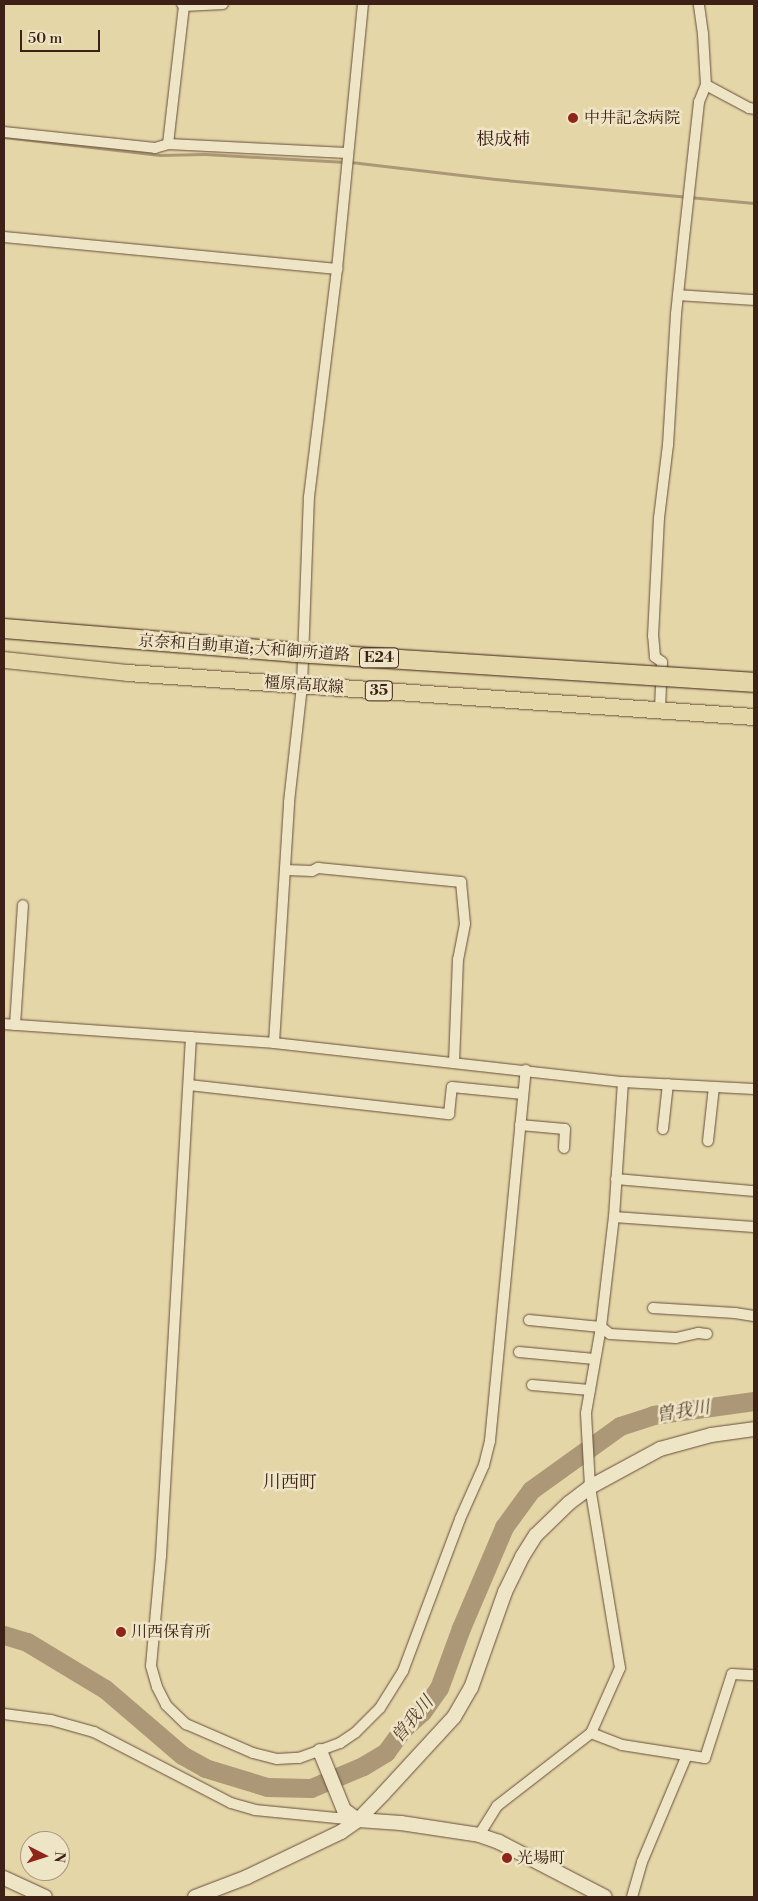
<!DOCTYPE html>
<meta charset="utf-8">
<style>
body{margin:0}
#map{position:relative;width:758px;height:1901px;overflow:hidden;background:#e5d6a8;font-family:"Libre Bodoni","Noto Serif JP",serif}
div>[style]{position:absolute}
.stream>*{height:3px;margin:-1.5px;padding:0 1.5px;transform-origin:1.5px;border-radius:1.5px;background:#ac9876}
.river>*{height:19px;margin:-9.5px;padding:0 9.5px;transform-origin:9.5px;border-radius:9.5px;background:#ac9876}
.roads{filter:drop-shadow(0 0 1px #674e3a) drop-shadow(0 0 1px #674e3a)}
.street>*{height:10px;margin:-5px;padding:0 5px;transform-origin:5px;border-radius:5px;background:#eee4c6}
.secondary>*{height:14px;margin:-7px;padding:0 7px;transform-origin:7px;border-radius:7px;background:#eee4c6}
.primary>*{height:16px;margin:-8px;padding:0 8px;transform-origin:8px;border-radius:8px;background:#e5d6a8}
.bridges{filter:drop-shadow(0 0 1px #3d2116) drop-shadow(0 0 1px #3d2116)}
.highway-bridge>*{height:19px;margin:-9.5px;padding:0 9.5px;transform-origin:9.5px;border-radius:9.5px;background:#e5d6a8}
.dots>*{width:14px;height:14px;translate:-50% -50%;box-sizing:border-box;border:2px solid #eee4c6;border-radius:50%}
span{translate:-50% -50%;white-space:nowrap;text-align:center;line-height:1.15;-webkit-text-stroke:5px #eee4c6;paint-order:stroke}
.shield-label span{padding:1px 4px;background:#eee4c6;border:1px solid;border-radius:4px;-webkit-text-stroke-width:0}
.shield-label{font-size:15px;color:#3d2116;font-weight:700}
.poi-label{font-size:16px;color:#3d2116}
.left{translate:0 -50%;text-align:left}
.street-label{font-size:16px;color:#3d2116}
.neighbourhood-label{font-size:18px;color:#3d2116}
.water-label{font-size:18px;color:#5e4533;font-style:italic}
.frame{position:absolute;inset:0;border:5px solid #3d2116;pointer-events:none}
.north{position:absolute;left:20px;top:1831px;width:50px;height:50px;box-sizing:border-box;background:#eee4c6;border:1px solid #a79680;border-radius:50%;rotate:95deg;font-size:14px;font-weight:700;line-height:20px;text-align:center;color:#3d2116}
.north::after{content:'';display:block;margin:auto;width:18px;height:22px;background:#8f2418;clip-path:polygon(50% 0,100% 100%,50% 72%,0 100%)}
.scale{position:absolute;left:20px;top:30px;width:80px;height:22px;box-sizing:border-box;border:2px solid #3d2116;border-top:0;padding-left:6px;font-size:15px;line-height:18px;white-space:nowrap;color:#3d2116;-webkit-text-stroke:4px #eee4c6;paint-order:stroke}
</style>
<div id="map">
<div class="stream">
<div style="left:4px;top:137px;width:157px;rotate:6.6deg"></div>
<div style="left:160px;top:155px;width:45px;rotate:-1.3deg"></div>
<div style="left:205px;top:154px;width:154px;rotate:3.3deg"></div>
<div style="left:359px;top:163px;width:137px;rotate:6.7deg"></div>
<div style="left:495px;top:179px;width:260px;rotate:5.3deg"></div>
</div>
<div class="river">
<div style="left:4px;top:1635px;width:24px;rotate:17deg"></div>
<div style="left:27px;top:1642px;width:91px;rotate:31.1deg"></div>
<div style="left:105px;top:1689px;width:101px;rotate:40.6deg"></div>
<div style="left:182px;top:1755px;width:26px;rotate:29deg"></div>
<div style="left:205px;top:1768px;width:65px;rotate:17deg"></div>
<div style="left:267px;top:1787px;width:44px;rotate:1.3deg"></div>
<div style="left:311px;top:1788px;width:56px;rotate:-22.9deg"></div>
<div style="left:363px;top:1766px;width:27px;rotate:-31deg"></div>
<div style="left:386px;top:1752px;width:29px;rotate:-54deg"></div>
<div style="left:403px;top:1729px;width:25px;rotate:-42deg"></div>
<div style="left:422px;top:1712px;width:29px;rotate:-55deg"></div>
<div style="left:439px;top:1688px;width:64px;rotate:-69.9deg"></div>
<div style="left:461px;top:1628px;width:110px;rotate:-66.9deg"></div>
<div style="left:504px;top:1527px;width:46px;rotate:-53.9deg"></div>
<div style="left:531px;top:1490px;width:110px;rotate:-35.7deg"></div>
<div style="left:620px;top:1426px;width:35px;rotate:-18deg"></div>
<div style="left:653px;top:1415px;width:102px;rotate:-7.9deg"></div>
</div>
<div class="roads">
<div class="street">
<div style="left:182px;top:4px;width:3px;rotate:45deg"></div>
<div style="left:184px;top:6px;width:39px;rotate:-3deg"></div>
<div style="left:706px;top:85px;width:49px;rotate:28.1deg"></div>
<div style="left:749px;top:108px;width:5px;rotate:11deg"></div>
<div style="left:4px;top:132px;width:152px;rotate:6deg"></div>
<div style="left:155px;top:148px;width:14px;rotate:-17deg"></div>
<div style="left:168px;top:144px;width:179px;rotate:2.9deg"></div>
<div style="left:168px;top:144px;width:139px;rotate:-83.4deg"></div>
<div style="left:4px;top:237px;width:335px;rotate:5.5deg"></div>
<div style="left:678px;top:295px;width:76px;rotate:3.8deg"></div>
<div style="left:660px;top:709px;width:47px;rotate:-87.6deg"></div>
<div style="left:662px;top:662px;width:9px;rotate:-144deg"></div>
<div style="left:655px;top:657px;width:21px;rotate:-95deg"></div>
<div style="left:653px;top:636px;width:118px;rotate:-87.1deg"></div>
<div style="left:659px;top:518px;width:74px;rotate:-83deg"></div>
<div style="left:668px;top:445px;width:131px;rotate:-86.5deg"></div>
<div style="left:676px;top:314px;width:85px;rotate:-84deg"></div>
<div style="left:685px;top:229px;width:128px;rotate:-83.7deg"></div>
<div style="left:699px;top:102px;width:18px;rotate:-68deg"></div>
<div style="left:706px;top:85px;width:51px;rotate:-93.4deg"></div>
<div style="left:703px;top:34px;width:30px;rotate:-98deg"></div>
<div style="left:286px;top:870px;width:26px;rotate:2deg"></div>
<div style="left:312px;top:871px;width:7px;rotate:-27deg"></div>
<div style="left:318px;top:868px;width:144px;rotate:5.6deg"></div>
<div style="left:461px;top:882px;width:42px;rotate:84.6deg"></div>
<div style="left:465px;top:924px;width:36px;rotate:101deg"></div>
<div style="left:458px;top:959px;width:104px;rotate:92.2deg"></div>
<div style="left:4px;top:1024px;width:271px;rotate:4deg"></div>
<div style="left:274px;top:1043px;width:351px;rotate:6.4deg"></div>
<div style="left:623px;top:1082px;width:131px;rotate:3.1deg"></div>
<div style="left:15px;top:1025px;width:120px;rotate:-86.2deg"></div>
<div style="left:191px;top:1037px;width:520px;rotate:93.31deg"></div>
<div style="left:161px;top:1556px;width:110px;rotate:95.2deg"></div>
<div style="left:151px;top:1666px;width:22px;rotate:74deg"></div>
<div style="left:157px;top:1687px;width:20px;rotate:63deg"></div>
<div style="left:166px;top:1705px;width:28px;rotate:44deg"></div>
<div style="left:186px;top:1724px;width:73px;rotate:23.4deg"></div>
<div style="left:253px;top:1753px;width:25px;rotate:14deg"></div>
<div style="left:277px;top:1759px;width:22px;rotate:-3deg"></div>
<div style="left:299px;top:1758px;width:44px;rotate:-20.1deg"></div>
<div style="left:340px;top:1743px;width:18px;rotate:-34deg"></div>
<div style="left:355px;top:1733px;width:35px;rotate:-45deg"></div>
<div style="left:380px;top:1708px;width:44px;rotate:-58.1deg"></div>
<div style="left:403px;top:1671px;width:162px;rotate:-69.4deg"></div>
<div style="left:460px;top:1519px;width:59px;rotate:-66deg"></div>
<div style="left:484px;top:1465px;width:25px;rotate:-76deg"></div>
<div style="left:490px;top:1441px;width:373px;rotate:-84.5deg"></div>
<div style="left:274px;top:1043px;width:241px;rotate:-86.4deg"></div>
<div style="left:289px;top:802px;width:117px;rotate:-83.6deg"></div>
<div style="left:302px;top:686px;width:189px;rotate:-87.9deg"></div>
<div style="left:309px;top:497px;width:230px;rotate:-83deg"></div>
<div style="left:337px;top:269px;width:266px;rotate:-84.4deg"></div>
<div style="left:189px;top:1085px;width:262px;rotate:6.4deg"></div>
<div style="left:449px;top:1114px;width:27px;rotate:-84deg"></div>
<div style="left:452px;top:1087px;width:71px;rotate:5.6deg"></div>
<div style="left:520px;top:1125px;width:45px;rotate:5.1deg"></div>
<div style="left:565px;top:1129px;width:19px;rotate:93deg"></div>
<div style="left:663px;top:1129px;width:45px;rotate:-83.7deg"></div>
<div style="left:708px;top:1141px;width:54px;rotate:-83.7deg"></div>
<div style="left:616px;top:1179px;width:139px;rotate:5deg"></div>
<div style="left:614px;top:1217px;width:140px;rotate:4.1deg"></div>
<div style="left:653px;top:1308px;width:82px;rotate:3.5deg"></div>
<div style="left:735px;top:1313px;width:19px;rotate:9deg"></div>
<div style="left:529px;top:1320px;width:72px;rotate:5.6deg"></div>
<div style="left:601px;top:1327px;width:11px;rotate:38deg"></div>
<div style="left:610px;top:1334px;width:66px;rotate:3.5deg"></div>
<div style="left:676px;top:1338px;width:23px;rotate:-13deg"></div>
<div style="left:698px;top:1333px;width:9px;rotate:6deg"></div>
<div style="left:519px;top:1352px;width:76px;rotate:5.3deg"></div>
<div style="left:532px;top:1385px;width:58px;rotate:4.9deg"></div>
<div style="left:4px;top:1714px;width:47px;rotate:7.3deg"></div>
<div style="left:51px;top:1720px;width:45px;rotate:15.6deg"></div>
<div style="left:94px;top:1732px;width:154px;rotate:27.4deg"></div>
<div style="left:231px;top:1803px;width:25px;rotate:16deg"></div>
<div style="left:255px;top:1810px;width:102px;rotate:5.6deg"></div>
<div style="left:591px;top:1733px;width:33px;rotate:21deg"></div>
<div style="left:622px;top:1745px;width:84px;rotate:8.9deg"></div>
<div style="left:705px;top:1758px;width:88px;rotate:-72.2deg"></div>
<div style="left:732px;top:1674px;width:22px;rotate:3deg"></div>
<div style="left:479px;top:1835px;width:34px;rotate:-58deg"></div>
<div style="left:497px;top:1806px;width:119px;rotate:-37.8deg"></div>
<div style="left:591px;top:1733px;width:71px;rotate:-66deg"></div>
<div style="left:620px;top:1668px;width:183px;rotate:-99.4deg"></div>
<div style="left:590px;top:1487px;width:74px;rotate:-93.1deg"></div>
<div style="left:586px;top:1413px;width:87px;rotate:-80.1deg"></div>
<div style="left:601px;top:1327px;width:111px;rotate:-83.3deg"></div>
<div style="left:614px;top:1217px;width:135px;rotate:-86.2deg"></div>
<div style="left:632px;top:1897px;width:36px;rotate:-74deg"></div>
<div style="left:642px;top:1862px;width:116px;rotate:-67.2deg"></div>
</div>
<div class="secondary">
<div style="left:320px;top:1751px;width:64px;rotate:67.9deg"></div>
<div style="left:344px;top:1810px;width:17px;rotate:36deg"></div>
<div style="left:358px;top:1820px;width:43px;rotate:4deg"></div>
<div style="left:401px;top:1823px;width:79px;rotate:8.7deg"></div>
<div style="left:479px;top:1835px;width:21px;rotate:19deg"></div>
<div style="left:499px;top:1842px;width:119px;rotate:27.4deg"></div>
<div style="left:4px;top:1878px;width:45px;rotate:24.9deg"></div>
<div style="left:195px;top:1897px;width:56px;rotate:-21deg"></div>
<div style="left:247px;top:1877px;width:104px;rotate:-25.6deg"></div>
<div style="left:341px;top:1832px;width:21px;rotate:-35deg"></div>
<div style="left:358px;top:1820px;width:37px;rotate:-46deg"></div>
<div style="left:384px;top:1793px;width:103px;rotate:-47.4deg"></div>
<div style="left:454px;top:1717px;width:34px;rotate:-60deg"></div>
<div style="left:471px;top:1688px;width:102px;rotate:-70.5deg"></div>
<div style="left:505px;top:1592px;width:39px;rotate:-64deg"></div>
<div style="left:522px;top:1557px;width:26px;rotate:-58deg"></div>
<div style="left:536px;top:1535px;width:46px;rotate:-44.1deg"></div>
<div style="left:569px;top:1503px;width:26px;rotate:-37deg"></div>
<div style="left:590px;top:1487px;width:80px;rotate:-28.5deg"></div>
<div style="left:660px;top:1449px;width:53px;rotate:-15.4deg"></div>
<div style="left:711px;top:1435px;width:43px;rotate:-7.9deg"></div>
</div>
<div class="primary">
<div style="left:4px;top:660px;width:125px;rotate:6deg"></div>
<div style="left:128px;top:673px;width:628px;rotate:4.02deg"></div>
</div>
</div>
<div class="bridges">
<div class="highway-bridge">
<div style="left:4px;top:628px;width:290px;rotate:4.7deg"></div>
<div style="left:293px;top:652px;width:462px;rotate:3.7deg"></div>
</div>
</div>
<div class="dots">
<div style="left:573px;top:118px;background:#8f2418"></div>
<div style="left:121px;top:1632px;background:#8f2418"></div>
<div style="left:507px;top:1858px;background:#8f2418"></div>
</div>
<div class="shield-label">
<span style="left:379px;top:658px">E24</span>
<span style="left:379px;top:691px">35</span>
</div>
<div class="poi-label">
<span class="left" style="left:584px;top:118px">中井記念病院</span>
<span class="left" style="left:131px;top:1632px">川西保育所</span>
<span class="left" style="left:517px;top:1858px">光場町</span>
</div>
<div class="street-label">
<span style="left:244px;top:648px;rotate:4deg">京奈和自動車道;大和御所道路</span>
<span style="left:304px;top:685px;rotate:4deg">橿原高取線</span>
</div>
<div class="neighbourhood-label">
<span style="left:503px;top:140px">根成柿</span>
<span style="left:290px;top:1483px">川西町</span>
</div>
<div class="water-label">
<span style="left:683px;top:1412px;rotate:-9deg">曽我川</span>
<span style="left:413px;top:1720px;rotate:-50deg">曽我川</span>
</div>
<div class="frame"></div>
<div class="north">N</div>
<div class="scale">50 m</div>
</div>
